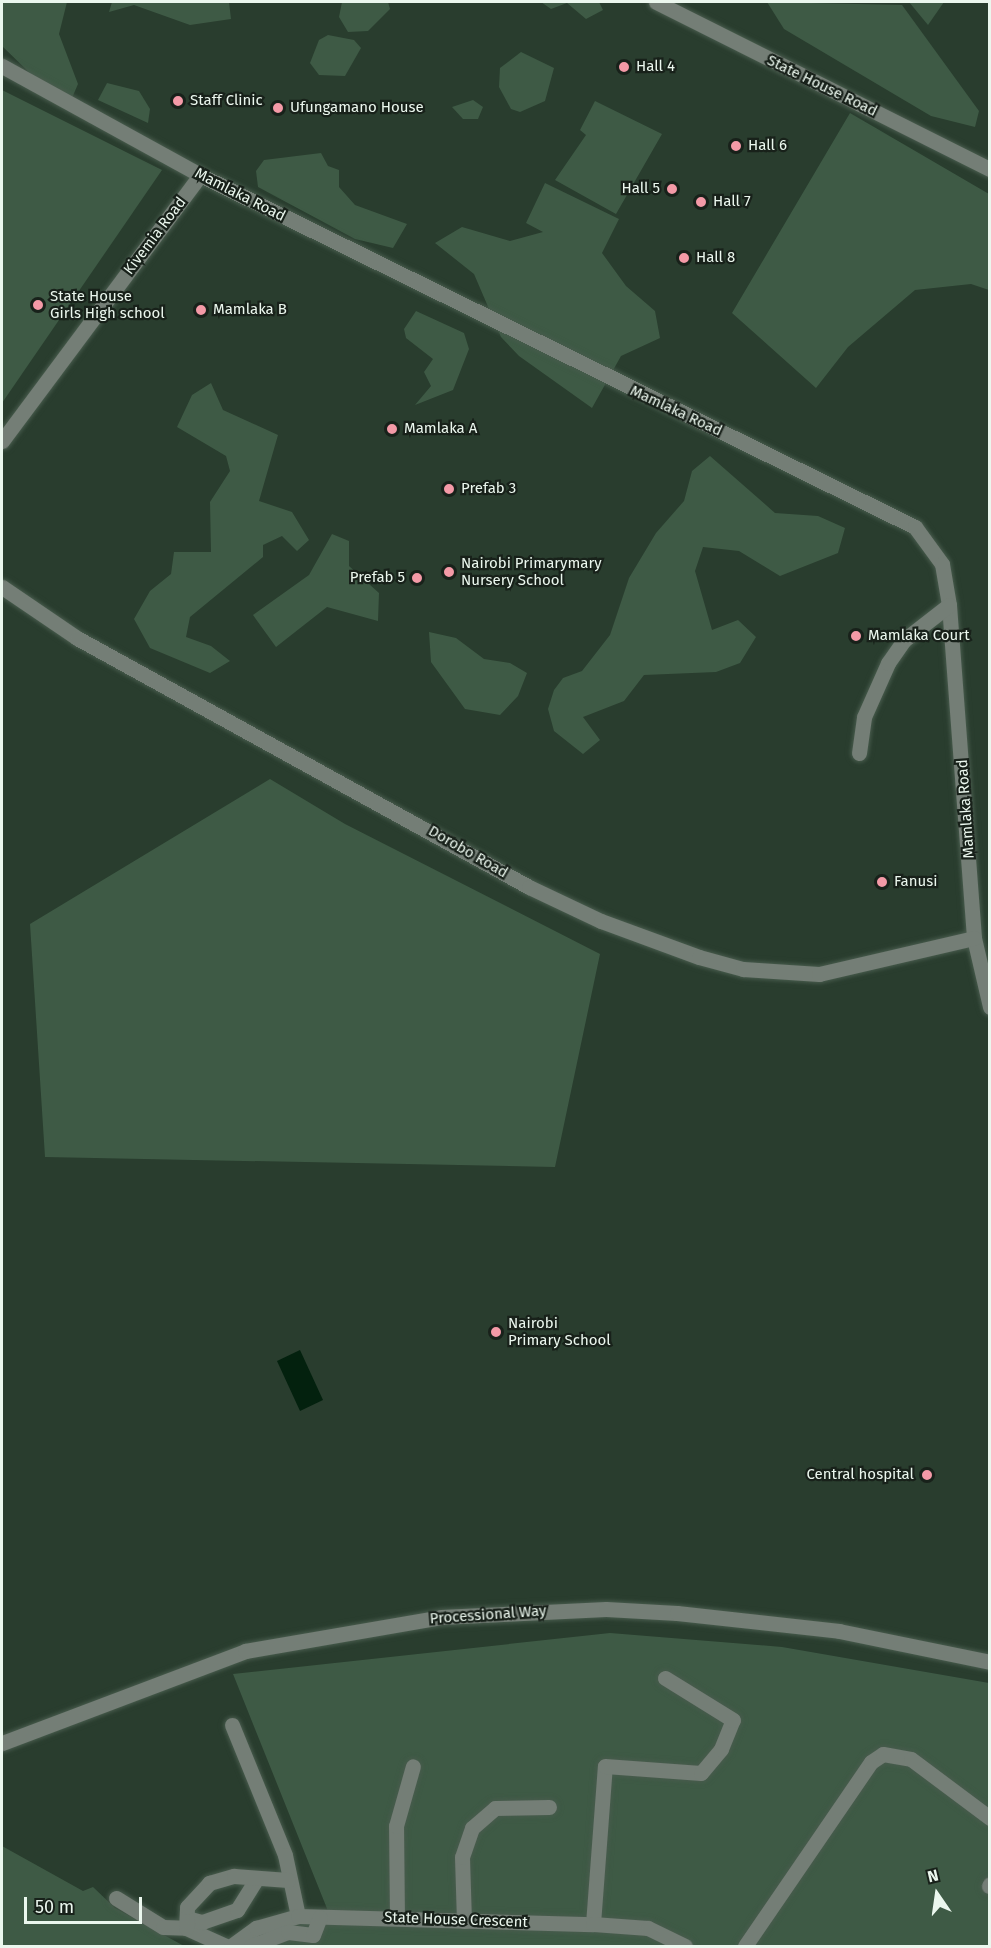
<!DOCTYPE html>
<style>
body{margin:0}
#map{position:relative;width:991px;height:1948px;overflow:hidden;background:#293d2e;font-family:"Fira Sans",sans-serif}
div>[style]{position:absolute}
.green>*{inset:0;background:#3e5a45}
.water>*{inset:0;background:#03210e}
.roads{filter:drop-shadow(0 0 2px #485b4d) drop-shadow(0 0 2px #485b4d)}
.minor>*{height:15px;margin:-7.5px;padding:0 7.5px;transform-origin:7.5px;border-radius:7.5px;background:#747e76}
.dots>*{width:16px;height:16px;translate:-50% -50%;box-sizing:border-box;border:3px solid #18211a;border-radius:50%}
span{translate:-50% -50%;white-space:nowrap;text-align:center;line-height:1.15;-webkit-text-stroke:4.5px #18211a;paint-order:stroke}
.poi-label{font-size:15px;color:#ebf7ee}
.left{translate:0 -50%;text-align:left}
.right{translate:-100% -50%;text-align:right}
.street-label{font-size:15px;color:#ebf7ee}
.frame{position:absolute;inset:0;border:3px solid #ebf7ee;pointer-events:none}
.north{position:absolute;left:907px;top:1864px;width:60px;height:60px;-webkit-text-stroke:4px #18211a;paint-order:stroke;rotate:347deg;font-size:16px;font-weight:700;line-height:24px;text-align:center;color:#ebf7ee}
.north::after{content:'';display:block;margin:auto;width:21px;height:27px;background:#ebf7ee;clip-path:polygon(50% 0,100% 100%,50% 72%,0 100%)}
.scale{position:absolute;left:24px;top:1897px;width:118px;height:27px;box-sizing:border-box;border:3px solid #ebf7ee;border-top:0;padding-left:8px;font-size:18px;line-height:21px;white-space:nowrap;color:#ebf7ee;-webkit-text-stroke:4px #18211a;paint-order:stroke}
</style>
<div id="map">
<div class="green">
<div style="clip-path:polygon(2px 2px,67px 2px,59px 34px,78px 84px,72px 98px,38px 81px,2px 46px)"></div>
<div style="clip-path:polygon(112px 2px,229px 2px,231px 19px,190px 25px,134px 5px,109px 12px)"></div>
<div style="clip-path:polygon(342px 2px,388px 2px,390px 9px,368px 31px,348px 32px,339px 17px)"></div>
<div style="clip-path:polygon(541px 2px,599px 2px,603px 10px,586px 19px,567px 3px,551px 9px)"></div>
<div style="clip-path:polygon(767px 2px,902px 5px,979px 111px,975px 127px,931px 116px,784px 29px)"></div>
<div style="clip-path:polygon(909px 2px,944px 2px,928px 25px)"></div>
<div style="clip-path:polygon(328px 35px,354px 40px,361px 48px,345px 76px,319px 75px,310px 63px,319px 40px)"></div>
<div style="clip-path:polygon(521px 52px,554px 68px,545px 101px,520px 112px,511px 109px,499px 87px,500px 68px)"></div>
<div style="clip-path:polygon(107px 83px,139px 91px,150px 109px,148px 123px,98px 100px)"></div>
<div style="clip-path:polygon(2px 90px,162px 170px,2px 403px)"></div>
<div style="clip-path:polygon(473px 100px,483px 107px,478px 119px,463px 119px,452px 107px)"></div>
<div style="clip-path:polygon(595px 101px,662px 134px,616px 214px,555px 180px,586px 135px,580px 130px)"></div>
<div style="clip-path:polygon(850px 113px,989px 194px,989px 290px,971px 284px,915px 290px,848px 347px,816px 388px,732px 313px)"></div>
<div style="clip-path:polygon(321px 153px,328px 166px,339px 170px,339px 187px,355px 205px,407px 224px,393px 248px,355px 239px,258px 187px,256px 171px,264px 160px)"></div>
<div style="clip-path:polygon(545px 183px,619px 219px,602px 253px,626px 286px,655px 311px,660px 338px,621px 356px,592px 408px,519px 356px,501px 337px,474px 274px,435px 243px,462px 227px,510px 241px,543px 232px,526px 223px)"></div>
<div style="clip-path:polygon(416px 311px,464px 333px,469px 349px,453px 390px,415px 405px,431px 386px,424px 372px,433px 359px,406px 338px,404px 329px)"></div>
<div style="clip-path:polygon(211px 383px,223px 410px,278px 435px,259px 501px,292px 512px,309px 540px,297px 551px,282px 536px,263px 545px,263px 557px,190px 617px,186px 637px,211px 646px,230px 661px,210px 673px,150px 648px,134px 619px,150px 591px,171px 574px,174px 552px,211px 552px,210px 502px,230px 471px,226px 456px,177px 427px,192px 395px)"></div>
<div style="clip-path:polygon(710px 456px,775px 513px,818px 516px,845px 528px,838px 553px,780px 576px,739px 551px,703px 547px,695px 571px,712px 630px,738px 620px,756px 637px,740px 663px,716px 672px,644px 675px,624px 701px,583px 717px,600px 740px,583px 754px,554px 731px,548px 709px,554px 690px,563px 678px,582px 671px,610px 635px,629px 578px,656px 533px,684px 501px,692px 471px)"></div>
<div style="clip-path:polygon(332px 534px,349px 541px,349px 566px,379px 593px,378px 621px,327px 607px,276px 647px,253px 615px,309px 575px)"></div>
<div style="clip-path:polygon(429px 632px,456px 638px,484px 659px,510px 663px,527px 673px,518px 696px,500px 715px,465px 709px,431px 662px)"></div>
<div style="clip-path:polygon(270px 779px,345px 824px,600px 954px,555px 1167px,45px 1157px,30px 924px)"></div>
<div style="clip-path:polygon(610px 1633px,782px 1647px,989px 1683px,989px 1946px,240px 1946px,265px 1929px,332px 1921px,233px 1674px)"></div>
<div style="clip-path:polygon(2px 1846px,83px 1891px,93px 1887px,115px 1908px,184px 1946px,2px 1946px)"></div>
</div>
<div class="water">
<div style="clip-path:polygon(300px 1350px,323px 1400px,300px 1411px,277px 1361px)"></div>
</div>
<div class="roads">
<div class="minor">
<div style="left:656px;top:2px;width:373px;rotate:26.6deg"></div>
<div style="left:2px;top:66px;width:226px;rotate:28.8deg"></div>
<div style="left:200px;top:175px;width:797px;rotate:26.21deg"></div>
<div style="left:915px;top:527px;width:46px;rotate:53.9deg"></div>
<div style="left:942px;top:564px;width:42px;rotate:80.3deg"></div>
<div style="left:949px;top:605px;width:334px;rotate:85.7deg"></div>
<div style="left:974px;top:938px;width:71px;rotate:76.9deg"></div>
<div style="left:2px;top:441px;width:332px;rotate:-53.3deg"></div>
<div style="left:2px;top:587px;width:91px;rotate:34.2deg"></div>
<div style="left:77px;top:638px;width:516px;rotate:28.85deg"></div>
<div style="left:529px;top:887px;width:80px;rotate:25.3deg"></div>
<div style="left:601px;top:921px;width:104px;rotate:20.2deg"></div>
<div style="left:699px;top:957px;width:46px;rotate:15.3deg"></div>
<div style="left:743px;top:969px;width:76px;rotate:3.8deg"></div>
<div style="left:819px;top:974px;width:159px;rotate:-13.1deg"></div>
<div style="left:859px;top:753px;width:36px;rotate:-82deg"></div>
<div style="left:864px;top:717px;width:59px;rotate:-66deg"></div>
<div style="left:888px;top:663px;width:28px;rotate:-55deg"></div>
<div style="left:904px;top:640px;width:57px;rotate:-37.9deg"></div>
<div style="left:232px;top:1725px;width:140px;rotate:67.8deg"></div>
<div style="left:285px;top:1855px;width:62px;rotate:78deg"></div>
<div style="left:2px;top:1743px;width:260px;rotate:-20.7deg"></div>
<div style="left:245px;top:1651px;width:199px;rotate:-9.8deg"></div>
<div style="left:441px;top:1617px;width:165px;rotate:-2.8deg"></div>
<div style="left:606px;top:1609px;width:71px;rotate:3.2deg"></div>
<div style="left:677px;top:1613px;width:163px;rotate:6.3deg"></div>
<div style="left:839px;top:1631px;width:154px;rotate:11.6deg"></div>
<div style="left:989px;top:1886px;width:2px;rotate:-63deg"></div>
<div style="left:116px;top:1898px;width:55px;rotate:31.7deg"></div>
<div style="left:163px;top:1927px;width:23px;rotate:2deg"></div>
<div style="left:186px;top:1928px;width:44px;rotate:24.2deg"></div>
<div style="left:187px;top:1918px;width:16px;rotate:15deg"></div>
<div style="left:202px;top:1922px;width:37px;rotate:-19deg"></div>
<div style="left:237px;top:1910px;width:36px;rotate:-58deg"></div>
<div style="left:397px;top:1918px;width:92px;rotate:-90.6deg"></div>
<div style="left:396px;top:1826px;width:62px;rotate:-74.2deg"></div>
<div style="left:464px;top:1921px;width:64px;rotate:-91.8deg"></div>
<div style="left:462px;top:1857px;width:31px;rotate:-71deg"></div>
<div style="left:472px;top:1828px;width:30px;rotate:-41deg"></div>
<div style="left:495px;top:1808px;width:54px;rotate:-1.1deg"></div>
<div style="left:593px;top:1924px;width:158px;rotate:-85.7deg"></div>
<div style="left:605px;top:1766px;width:96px;rotate:4.2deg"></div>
<div style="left:701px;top:1773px;width:31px;rotate:-50deg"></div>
<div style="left:721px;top:1749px;width:31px;rotate:-68deg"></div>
<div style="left:733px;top:1720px;width:80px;rotate:-148.3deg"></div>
<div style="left:186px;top:1928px;width:21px;rotate:-87deg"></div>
<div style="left:187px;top:1907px;width:33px;rotate:-47deg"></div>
<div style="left:209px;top:1883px;width:26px;rotate:-16deg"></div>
<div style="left:234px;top:1876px;width:54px;rotate:4.2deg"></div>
<div style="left:231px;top:1946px;width:31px;rotate:-36deg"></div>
<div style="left:256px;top:1928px;width:44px;rotate:-15.9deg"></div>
<div style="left:298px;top:1916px;width:295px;rotate:1.6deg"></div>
<div style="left:593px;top:1924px;width:55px;rotate:4.2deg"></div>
<div style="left:648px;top:1928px;width:41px;rotate:25.9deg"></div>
<div style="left:251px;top:1946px;width:40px;rotate:-21deg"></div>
<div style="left:288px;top:1932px;width:25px;rotate:7deg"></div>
<div style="left:313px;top:1935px;width:19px;rotate:-69deg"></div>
<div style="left:745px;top:1946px;width:223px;rotate:-55.6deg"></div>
<div style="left:871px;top:1762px;width:14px;rotate:-34deg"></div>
<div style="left:883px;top:1754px;width:28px;rotate:10deg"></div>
<div style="left:911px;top:1759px;width:99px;rotate:36.8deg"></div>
</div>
</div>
<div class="dots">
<div style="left:624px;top:67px;background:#f49aa7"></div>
<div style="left:178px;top:101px;background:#f49aa7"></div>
<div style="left:278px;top:108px;background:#f49aa7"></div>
<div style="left:736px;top:146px;background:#f49aa7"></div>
<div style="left:672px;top:189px;background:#f49aa7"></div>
<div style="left:701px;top:202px;background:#f49aa7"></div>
<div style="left:684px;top:258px;background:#f49aa7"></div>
<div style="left:38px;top:305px;background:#f49aa7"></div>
<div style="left:201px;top:310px;background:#f49aa7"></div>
<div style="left:392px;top:429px;background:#f49aa7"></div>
<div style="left:449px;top:489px;background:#f49aa7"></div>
<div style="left:449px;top:572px;background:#f49aa7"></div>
<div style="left:417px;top:578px;background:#f49aa7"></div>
<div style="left:856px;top:636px;background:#f49aa7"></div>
<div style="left:882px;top:882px;background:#f49aa7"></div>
<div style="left:496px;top:1332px;background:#f49aa7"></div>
<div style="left:927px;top:1475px;background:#f49aa7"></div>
</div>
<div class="poi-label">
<span class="left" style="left:636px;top:67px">Hall 4</span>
<span class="left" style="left:190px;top:101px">Staff Clinic</span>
<span class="left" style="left:290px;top:108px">Ufungamano House</span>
<span class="left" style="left:748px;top:146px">Hall 6</span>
<span class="right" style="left:660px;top:189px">Hall 5</span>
<span class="left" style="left:713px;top:202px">Hall 7</span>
<span class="left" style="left:696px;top:258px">Hall 8</span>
<span class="left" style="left:50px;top:305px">State House<br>Girls High school</span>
<span class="left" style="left:213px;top:310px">Mamlaka B</span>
<span class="left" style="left:404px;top:429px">Mamlaka A</span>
<span class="left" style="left:461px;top:489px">Prefab 3</span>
<span class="left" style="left:461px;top:572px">Nairobi Primarymary<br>Nursery School</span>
<span class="right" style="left:405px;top:578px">Prefab 5</span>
<span class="left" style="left:868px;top:636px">Mamlaka Court</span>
<span class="left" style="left:894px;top:882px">Fanusi</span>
<span class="left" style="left:508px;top:1332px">Nairobi<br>Primary School</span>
<span class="right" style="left:914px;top:1475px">Central hospital</span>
</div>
<div class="street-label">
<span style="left:822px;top:86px;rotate:26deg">State House Road</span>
<span style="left:240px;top:195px;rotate:27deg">Mamlaka Road</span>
<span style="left:155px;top:236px;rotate:-53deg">Kivemia Road</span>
<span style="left:676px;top:411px;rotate:25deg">Mamlaka Road</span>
<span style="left:966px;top:809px;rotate:-94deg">Mamlaka Road</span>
<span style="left:468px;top:852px;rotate:30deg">Dorobo Road</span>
<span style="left:488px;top:1615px;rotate:-4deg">Processional Way</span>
<span style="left:456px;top:1920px;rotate:2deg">State House Crescent</span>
</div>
<div class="frame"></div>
<div class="north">N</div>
<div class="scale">50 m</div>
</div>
